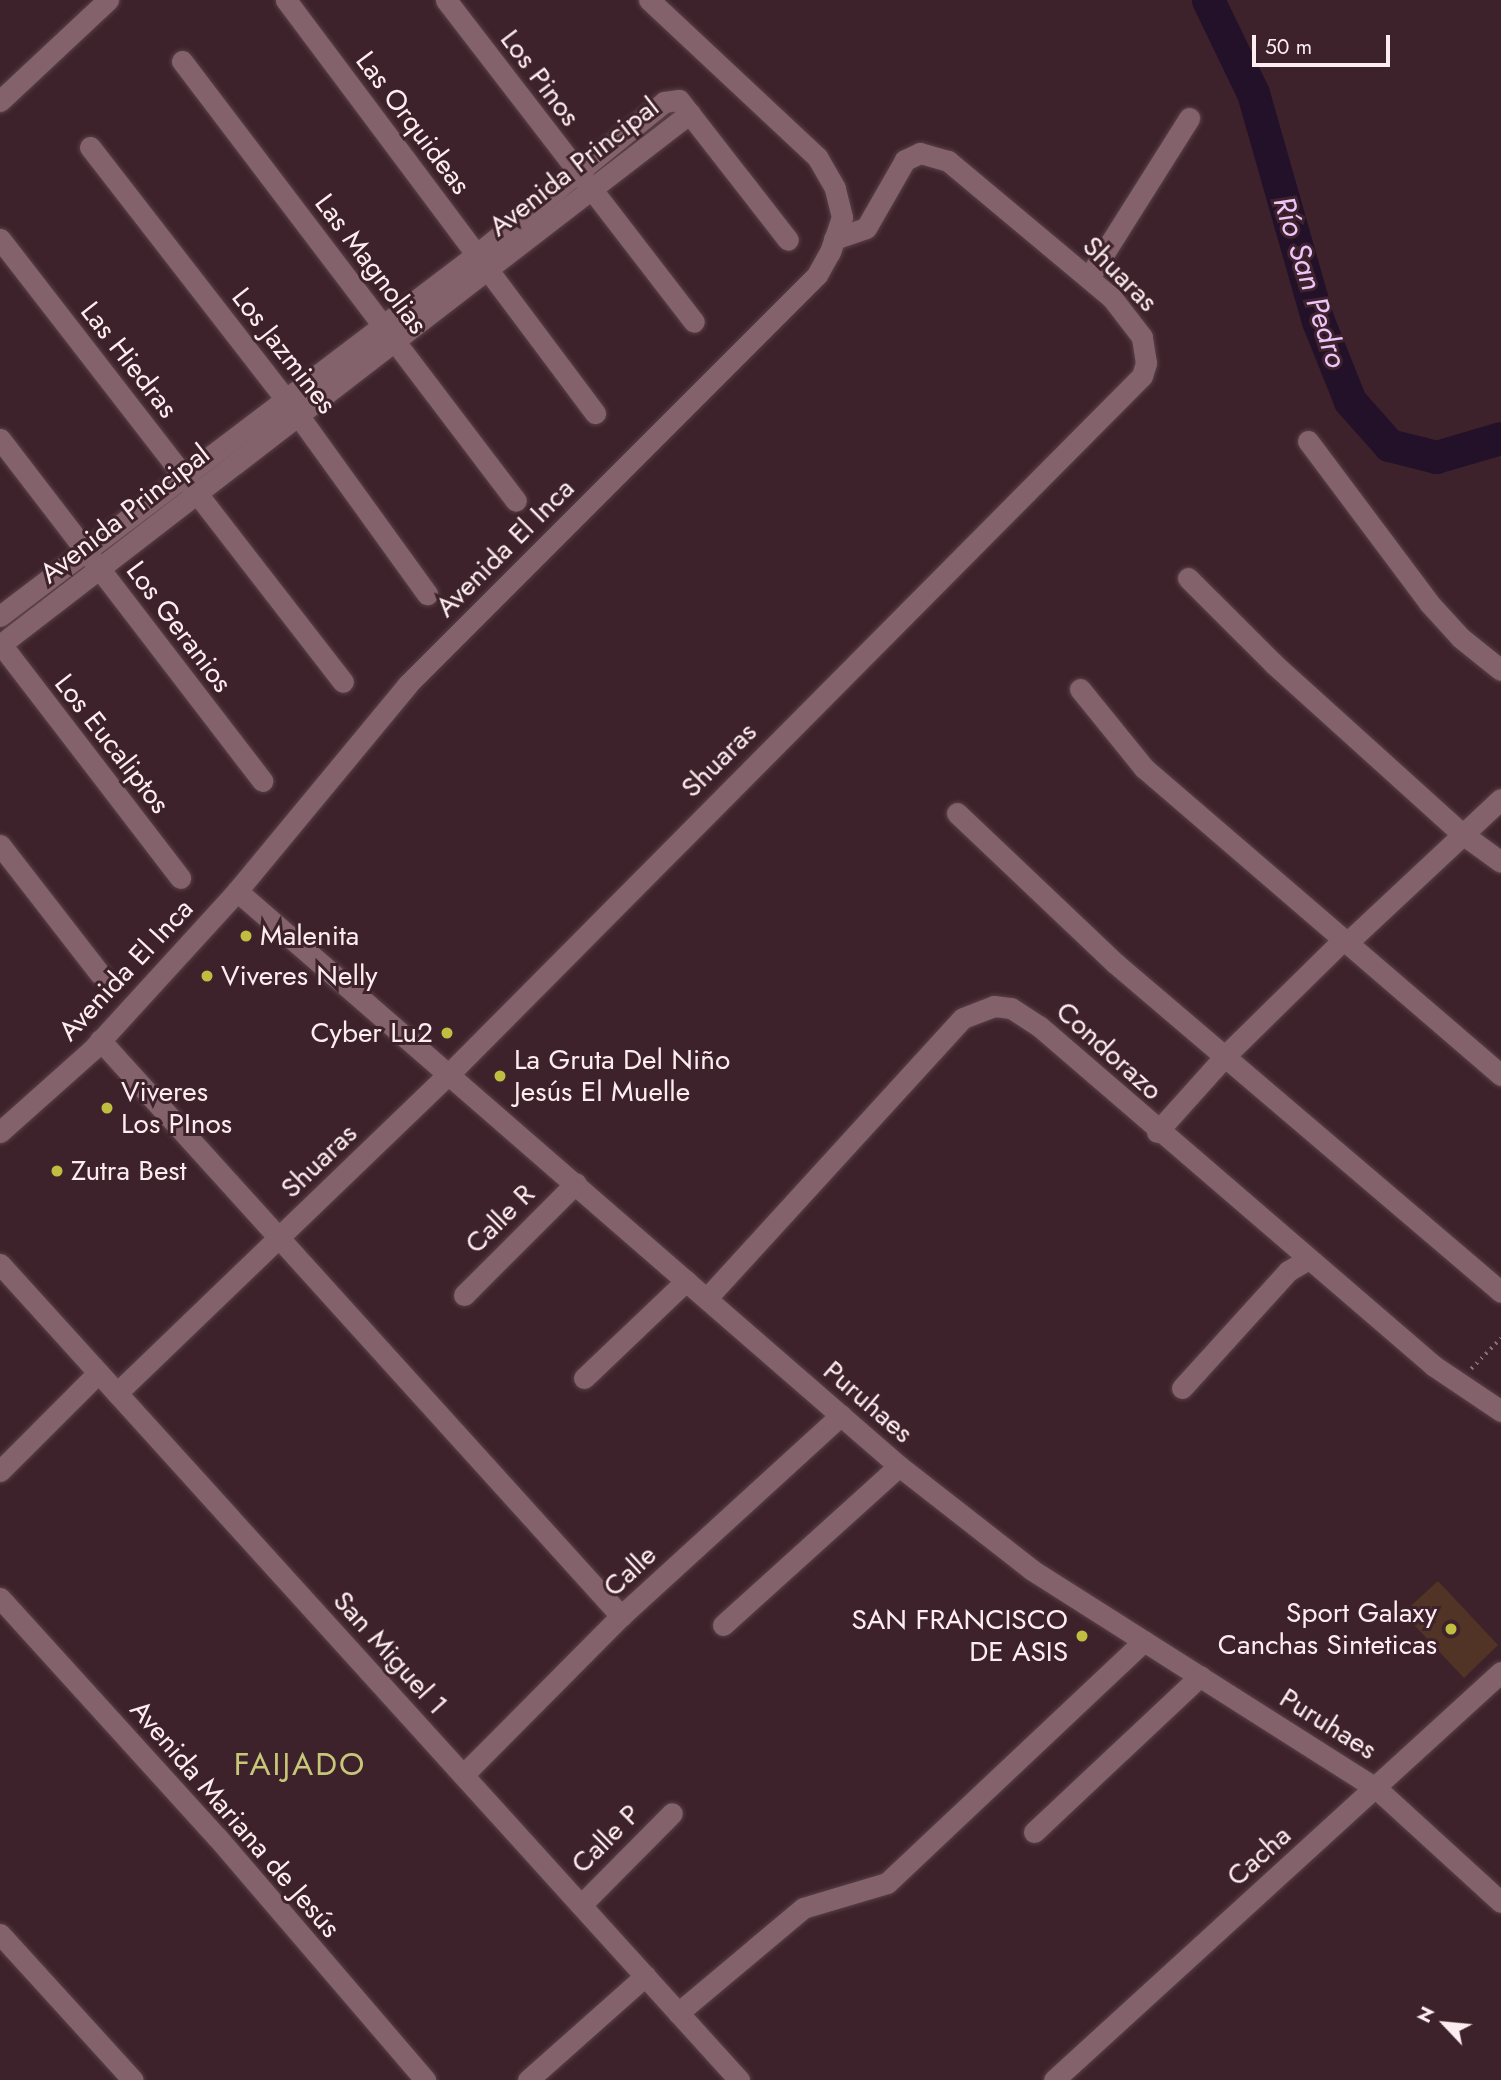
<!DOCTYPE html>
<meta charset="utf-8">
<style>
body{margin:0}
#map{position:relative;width:1501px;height:2080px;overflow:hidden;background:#3e222b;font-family:Jost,sans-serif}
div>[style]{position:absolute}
.green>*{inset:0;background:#523427}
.river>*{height:33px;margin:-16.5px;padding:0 16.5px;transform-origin:16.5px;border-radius:16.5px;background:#231029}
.path>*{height:3.5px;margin-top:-1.75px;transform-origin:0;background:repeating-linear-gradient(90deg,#846d74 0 2px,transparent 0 7px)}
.roads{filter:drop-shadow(0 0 2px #584048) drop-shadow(0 0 2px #584048)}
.minor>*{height:21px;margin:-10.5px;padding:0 10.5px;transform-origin:10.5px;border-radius:10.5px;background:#84626b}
.dots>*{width:19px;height:19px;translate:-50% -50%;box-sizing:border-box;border:4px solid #3e222b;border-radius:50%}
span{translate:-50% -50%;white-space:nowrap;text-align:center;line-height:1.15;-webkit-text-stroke:6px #3e222b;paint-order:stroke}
.street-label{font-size:28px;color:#fdedf1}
.poi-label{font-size:28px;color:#fdedf1}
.left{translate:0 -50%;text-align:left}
.right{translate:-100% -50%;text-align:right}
.water-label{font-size:30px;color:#edc5fb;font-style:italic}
.quarter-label{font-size:32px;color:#c8c779;letter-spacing:2px}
.north{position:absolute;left:1410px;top:1989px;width:70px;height:70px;-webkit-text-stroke:5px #3e222b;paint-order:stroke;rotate:296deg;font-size:19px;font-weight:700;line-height:28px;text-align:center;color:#fdedf1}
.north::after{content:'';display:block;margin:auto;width:24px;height:32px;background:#fdedf1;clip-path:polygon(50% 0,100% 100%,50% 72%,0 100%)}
.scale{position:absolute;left:1252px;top:35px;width:138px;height:32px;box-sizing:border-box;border:4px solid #fdedf1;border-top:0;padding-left:9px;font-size:21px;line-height:24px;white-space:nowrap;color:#fdedf1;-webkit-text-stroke:5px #3e222b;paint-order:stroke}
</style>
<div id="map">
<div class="green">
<div style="clip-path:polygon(1438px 1581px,1498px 1645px,1464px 1678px,1403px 1613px)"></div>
</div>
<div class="river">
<div style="left:1208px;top:0;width:103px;rotate:64.2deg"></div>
<div style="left:1253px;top:93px;width:237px;rotate:74.1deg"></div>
<div style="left:1318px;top:321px;width:86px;rotate:68.2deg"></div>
<div style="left:1350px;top:401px;width:59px;rotate:48.4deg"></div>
<div style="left:1389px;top:445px;width:49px;rotate:14.3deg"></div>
<div style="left:1436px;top:457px;width:68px;rotate:-16.3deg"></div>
</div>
<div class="path">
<div style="left:1471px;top:1369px;width:43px;rotate:-45.9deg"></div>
</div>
<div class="roads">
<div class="minor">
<div style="left:286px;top:0;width:516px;rotate:53.2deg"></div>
<div style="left:446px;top:0;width:406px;rotate:52.4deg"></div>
<div style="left:182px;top:61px;width:552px;rotate:52.8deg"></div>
<div style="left:0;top:101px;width:148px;rotate:-43.1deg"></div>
<div style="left:90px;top:147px;width:339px;rotate:52.2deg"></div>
<div style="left:298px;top:415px;width:221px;rotate:54.2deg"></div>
<div style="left:0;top:239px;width:560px;rotate:52.25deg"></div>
<div style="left:1089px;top:277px;width:188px;rotate:-57.8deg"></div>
<div style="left:0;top:439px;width:431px;rotate:52.5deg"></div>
<div style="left:1308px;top:441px;width:202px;rotate:53.2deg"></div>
<div style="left:1429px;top:603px;width:47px;rotate:47.6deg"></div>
<div style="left:1461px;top:638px;width:51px;rotate:38.7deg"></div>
<div style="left:1188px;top:578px;width:122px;rotate:45deg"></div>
<div style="left:1274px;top:664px;width:252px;rotate:42.1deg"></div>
<div style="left:1461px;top:833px;width:49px;rotate:35.9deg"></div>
<div style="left:0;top:616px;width:597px;rotate:-37.18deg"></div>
<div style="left:476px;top:255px;width:242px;rotate:-39.1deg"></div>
<div style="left:664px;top:102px;width:15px;rotate:-8deg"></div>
<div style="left:679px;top:100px;width:177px;rotate:52.1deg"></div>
<div style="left:0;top:643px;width:296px;rotate:52.5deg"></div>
<div style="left:0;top:645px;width:871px;rotate:-37.63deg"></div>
<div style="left:1080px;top:689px;width:102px;rotate:51deg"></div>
<div style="left:1144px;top:768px;width:471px;rotate:40.7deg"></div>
<div style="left:957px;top:813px;width:218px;rotate:43.5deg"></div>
<div style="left:1115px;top:963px;width:507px;rotate:40.44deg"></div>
<div style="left:0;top:845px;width:163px;rotate:52.2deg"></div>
<div style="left:237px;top:891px;width:877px;rotate:40.98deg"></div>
<div style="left:899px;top:1466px;width:169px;rotate:38deg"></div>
<div style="left:1032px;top:1570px;width:407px;rotate:32.4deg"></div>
<div style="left:1376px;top:1788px;width:169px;rotate:42.4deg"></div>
<div style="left:100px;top:1040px;width:777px;rotate:47.87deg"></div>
<div style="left:0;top:1132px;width:123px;rotate:-41.7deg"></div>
<div style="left:92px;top:1050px;width:215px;rotate:-47.6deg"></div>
<div style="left:237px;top:891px;width:268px;rotate:-50.4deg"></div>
<div style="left:408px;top:684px;width:578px;rotate:-45deg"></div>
<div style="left:817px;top:275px;width:26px;rotate:-61deg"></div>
<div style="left:830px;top:252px;width:37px;rotate:-71deg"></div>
<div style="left:842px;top:217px;width:30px;rotate:-104deg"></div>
<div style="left:835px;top:188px;width:36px;rotate:-120deg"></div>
<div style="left:817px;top:157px;width:230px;rotate:-136.9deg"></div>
<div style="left:1157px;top:1132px;width:103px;rotate:-48.1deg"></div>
<div style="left:1226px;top:1055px;width:164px;rotate:-44.5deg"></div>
<div style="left:1343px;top:940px;width:5px;rotate:22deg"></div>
<div style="left:1348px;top:942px;width:209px;rotate:-43.1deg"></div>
<div style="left:0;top:1264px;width:1101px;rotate:47.83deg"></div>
<div style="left:464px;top:1295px;width:158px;rotate:-45deg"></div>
<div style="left:707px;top:1298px;width:379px;rotate:-47.6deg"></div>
<div style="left:963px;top:1018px;width:33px;rotate:-21deg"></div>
<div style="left:994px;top:1006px;width:17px;rotate:7deg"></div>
<div style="left:1011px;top:1008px;width:33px;rotate:33deg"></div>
<div style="left:1039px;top:1026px;width:521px;rotate:40.72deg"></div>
<div style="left:1434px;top:1366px;width:81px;rotate:33.9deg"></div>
<div style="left:584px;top:1378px;width:141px;rotate:-43.6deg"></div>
<div style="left:1182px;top:1388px;width:158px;rotate:-47.8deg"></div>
<div style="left:1288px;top:1271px;width:24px;rotate:-30deg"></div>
<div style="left:117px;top:1393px;width:462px;rotate:-43.9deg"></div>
<div style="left:450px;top:1073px;width:982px;rotate:-45.21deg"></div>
<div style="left:1142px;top:376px;width:14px;rotate:-73deg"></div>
<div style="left:1146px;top:363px;width:26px;rotate:-99deg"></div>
<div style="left:1142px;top:337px;width:49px;rotate:-127.6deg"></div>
<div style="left:1112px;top:298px;width:214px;rotate:-140.1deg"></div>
<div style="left:948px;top:161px;width:29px;rotate:-164deg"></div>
<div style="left:920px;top:153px;width:17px;rotate:155deg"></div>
<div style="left:905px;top:160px;width:78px;rotate:119.8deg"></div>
<div style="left:866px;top:228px;width:34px;rotate:161deg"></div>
<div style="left:0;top:1471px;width:139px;rotate:-45deg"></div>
<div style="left:0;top:1598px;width:323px;rotate:47.8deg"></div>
<div style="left:217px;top:1837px;width:320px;rotate:49.4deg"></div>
<div style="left:723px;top:1625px;width:237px;rotate:-42.1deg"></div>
<div style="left:463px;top:1775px;width:224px;rotate:-45.2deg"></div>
<div style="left:621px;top:1616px;width:298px;rotate:-42.4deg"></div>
<div style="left:1034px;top:1832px;width:228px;rotate:-43.2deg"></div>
<div style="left:581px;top:1905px;width:129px;rotate:-45.3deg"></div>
<div style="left:0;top:1934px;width:197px;rotate:47.7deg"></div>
<div style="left:678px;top:2013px;width:163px;rotate:-40deg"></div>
<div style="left:803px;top:1908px;width:88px;rotate:-16.6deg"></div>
<div style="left:887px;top:1883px;width:353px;rotate:-43.3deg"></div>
<div style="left:528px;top:2080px;width:157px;rotate:-41.6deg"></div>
<div style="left:1054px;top:2080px;width:605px;rotate:-42.39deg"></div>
</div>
</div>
<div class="dots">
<div style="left:246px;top:936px;background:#c0be40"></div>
<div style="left:207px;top:976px;background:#c0be40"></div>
<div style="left:447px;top:1033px;background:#c0be40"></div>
<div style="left:500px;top:1076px;background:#c0be40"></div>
<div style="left:107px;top:1108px;background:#c0be40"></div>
<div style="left:57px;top:1171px;background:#c0be40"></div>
<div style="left:1451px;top:1629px;background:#c0be40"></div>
<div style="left:1082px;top:1636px;background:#c0be40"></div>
</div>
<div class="street-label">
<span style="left:540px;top:78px;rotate:53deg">Los Pinos</span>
<span style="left:413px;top:123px;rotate:53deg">Las Orquideas</span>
<span style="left:574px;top:167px;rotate:-38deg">Avenida Principal</span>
<span style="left:371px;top:264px;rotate:53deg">Las Magnolias</span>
<span style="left:1120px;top:274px;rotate:45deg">Shuaras</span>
<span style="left:284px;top:351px;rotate:52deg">Los Jazmines</span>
<span style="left:129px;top:360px;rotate:52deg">Las Hiedras</span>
<span style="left:125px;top:514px;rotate:-38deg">Avenida Principal</span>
<span style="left:505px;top:548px;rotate:-45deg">Avenida El Inca</span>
<span style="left:179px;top:627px;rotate:53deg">Los Geranios</span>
<span style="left:112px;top:744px;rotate:52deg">Los Eucaliptos</span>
<span style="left:719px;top:760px;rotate:-45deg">Shuaras</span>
<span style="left:126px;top:970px;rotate:-47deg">Avenida El Inca</span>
<span style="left:1109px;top:1051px;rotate:42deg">Condorazo</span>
<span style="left:319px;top:1161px;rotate:-44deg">Shuaras</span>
<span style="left:500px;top:1219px;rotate:-45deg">Calle R</span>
<span style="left:868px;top:1402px;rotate:41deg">Puruhaes</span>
<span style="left:630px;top:1571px;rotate:-43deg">Calle</span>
<span style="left:390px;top:1653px;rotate:48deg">San Miguel 1</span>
<span style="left:1328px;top:1724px;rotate:32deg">Puruhaes</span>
<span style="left:235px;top:1819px;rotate:49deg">Avenida Mariana de Jesús</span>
<span style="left:606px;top:1839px;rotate:-45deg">Calle P</span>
<span style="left:1259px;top:1856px;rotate:-42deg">Cacha</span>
</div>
<div class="poi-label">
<span class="left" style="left:260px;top:936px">Malenita</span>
<span class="left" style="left:221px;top:976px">Viveres Nelly</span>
<span class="right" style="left:433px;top:1033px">Cyber Lu2</span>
<span class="left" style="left:514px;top:1076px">La Gruta Del Niño<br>Jesús El Muelle</span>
<span class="left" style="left:121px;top:1108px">Viveres<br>Los PInos</span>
<span class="left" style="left:71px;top:1171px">Zutra Best</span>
<span class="right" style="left:1437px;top:1629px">Sport Galaxy<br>Canchas Sinteticas</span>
<span class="right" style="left:1068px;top:1636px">SAN FRANCISCO<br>DE ASIS</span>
</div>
<div class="water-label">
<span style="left:1310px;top:282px;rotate:72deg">Río San Pedro</span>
</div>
<div class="quarter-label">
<span style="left:300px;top:1764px">FAIJADO</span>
</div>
<div class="north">N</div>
<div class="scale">50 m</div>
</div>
